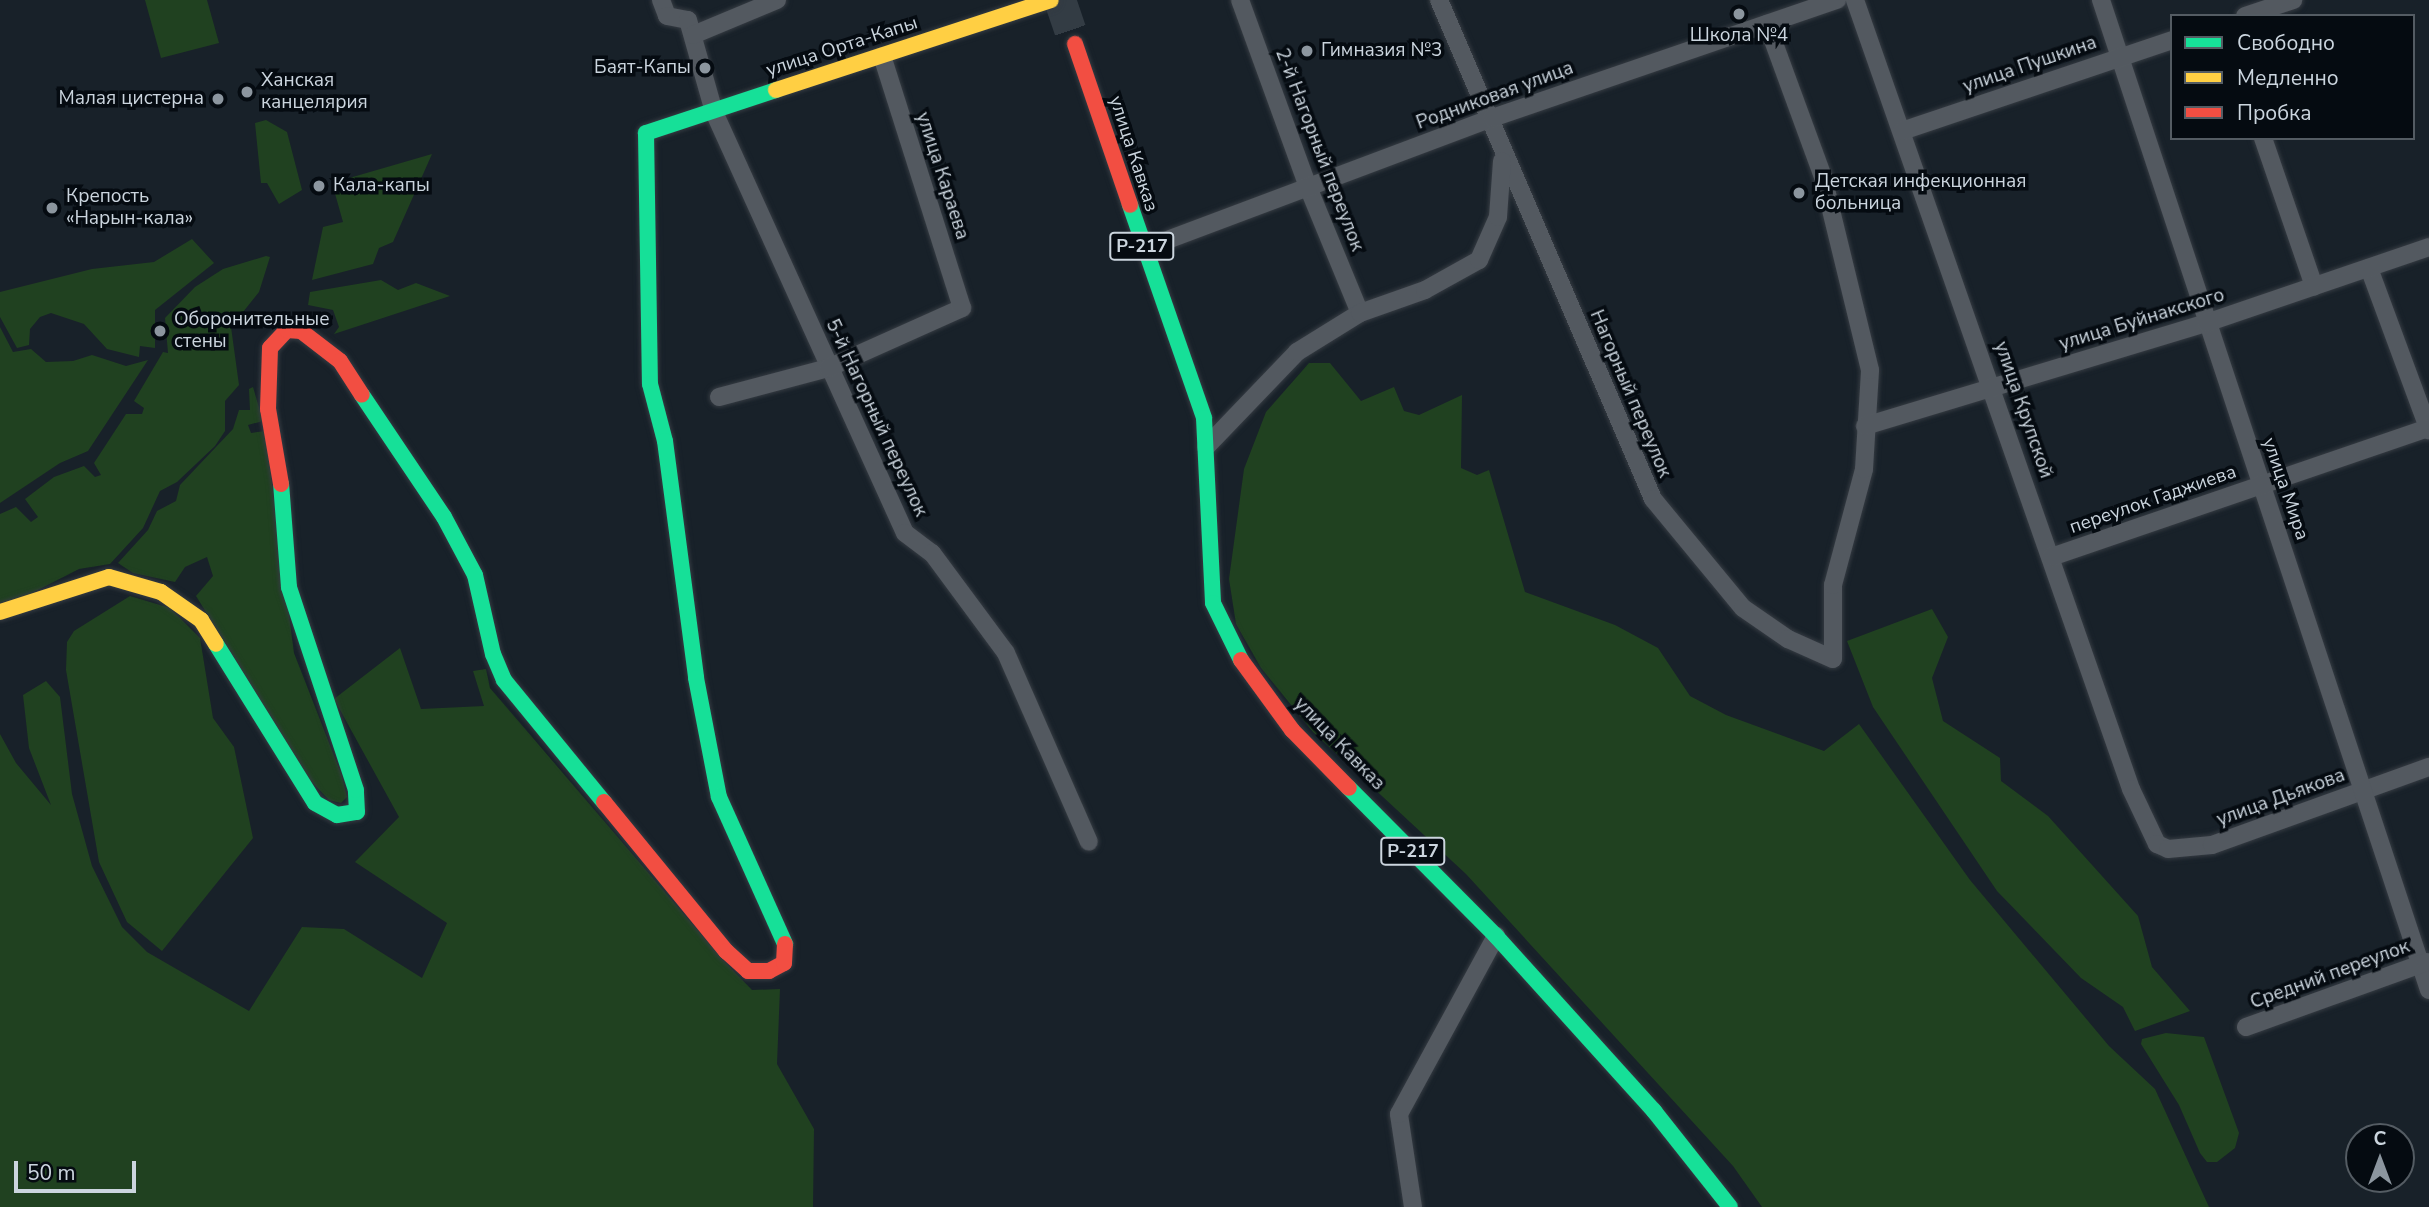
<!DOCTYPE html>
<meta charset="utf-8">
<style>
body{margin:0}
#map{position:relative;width:2429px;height:1207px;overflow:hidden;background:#182129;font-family:"Nunito Sans",sans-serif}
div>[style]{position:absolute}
.green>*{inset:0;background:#204120}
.highway-tunnel>*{height:32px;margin-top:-16px;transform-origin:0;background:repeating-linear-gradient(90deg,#333c44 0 32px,transparent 0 48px)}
.roads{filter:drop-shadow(0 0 2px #353b42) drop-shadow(0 0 2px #353b42)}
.street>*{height:18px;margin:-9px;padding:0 9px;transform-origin:9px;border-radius:9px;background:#535960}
.fast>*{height:16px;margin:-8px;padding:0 8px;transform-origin:8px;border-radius:8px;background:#16e098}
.slow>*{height:16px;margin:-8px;padding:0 8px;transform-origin:8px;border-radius:8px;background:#ffcf43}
.jam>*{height:16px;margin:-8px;padding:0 8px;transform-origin:8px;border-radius:8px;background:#f24e42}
.dots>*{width:19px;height:19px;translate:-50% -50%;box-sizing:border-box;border:4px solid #050b11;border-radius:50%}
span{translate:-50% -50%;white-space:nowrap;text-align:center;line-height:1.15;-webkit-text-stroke:7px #050b11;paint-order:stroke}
.shield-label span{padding:2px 5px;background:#050b11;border:2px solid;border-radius:5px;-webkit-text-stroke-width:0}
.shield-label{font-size:18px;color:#cbd5de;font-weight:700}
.poi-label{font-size:19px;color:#cbd5de}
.left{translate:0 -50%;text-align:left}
.right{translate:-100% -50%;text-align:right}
.street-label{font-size:19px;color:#cbd5de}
.legend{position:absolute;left:2170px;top:14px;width:245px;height:126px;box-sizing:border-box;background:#050b11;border:2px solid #545c63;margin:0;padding:9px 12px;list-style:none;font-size:21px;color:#cbd5de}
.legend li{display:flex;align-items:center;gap:14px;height:35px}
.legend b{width:35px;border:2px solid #545c63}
.north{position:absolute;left:2345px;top:1123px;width:70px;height:70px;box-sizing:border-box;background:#050b11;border:2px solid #545c63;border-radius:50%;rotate:0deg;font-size:19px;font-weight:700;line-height:28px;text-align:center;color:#cbd5de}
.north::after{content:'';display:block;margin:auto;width:24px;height:32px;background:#8c969f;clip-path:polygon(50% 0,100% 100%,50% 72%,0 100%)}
.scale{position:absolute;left:14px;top:1161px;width:122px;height:32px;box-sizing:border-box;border:4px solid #cbd5de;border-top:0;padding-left:9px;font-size:21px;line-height:24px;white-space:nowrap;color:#cbd5de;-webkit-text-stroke:5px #050b11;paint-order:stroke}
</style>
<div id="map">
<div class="green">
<div style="clip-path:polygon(145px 0,207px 0,219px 43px,161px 58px)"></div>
<div style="clip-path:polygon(266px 120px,287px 132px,302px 190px,279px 204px,267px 183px,261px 183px,255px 123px)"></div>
<div style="clip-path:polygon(432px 154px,393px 242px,379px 248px,373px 264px,312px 280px,323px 227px,343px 222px,332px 183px)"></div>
<div style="clip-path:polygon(192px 239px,214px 263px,155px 310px,155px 348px,140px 346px,139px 357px,107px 349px,84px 324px,51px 313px,40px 317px,30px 329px,29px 345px,17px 348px,0 317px,0 292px,92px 269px,154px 262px)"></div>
<div style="clip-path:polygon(266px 256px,270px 257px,259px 292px,231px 327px,239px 385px,225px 401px,225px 431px,215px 446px,177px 482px,160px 491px,143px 528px,110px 564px,79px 569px,28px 595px,0 603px,0 514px,16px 507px,31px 522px,38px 517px,25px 499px,54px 477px,84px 466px,95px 477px,101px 475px,94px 463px,126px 414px,142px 414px,144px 408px,134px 401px,163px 352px,168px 353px,165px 318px,195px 287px,223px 269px)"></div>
<div style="clip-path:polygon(381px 280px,398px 290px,416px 283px,450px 296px,334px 334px,339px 327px,333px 310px,308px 305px,310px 292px)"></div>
<div style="clip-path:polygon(0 327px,13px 352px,31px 349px,46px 362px,73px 361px,92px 355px,126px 366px,148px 360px,88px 451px,60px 463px,0 503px)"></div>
<div style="clip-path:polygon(1309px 363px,1330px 363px,1361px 401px,1394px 387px,1404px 411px,1419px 415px,1462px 395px,1461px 468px,1477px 475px,1489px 470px,1525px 592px,1615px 625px,1658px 648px,1690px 696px,1726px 715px,1824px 751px,1859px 724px,1970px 880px,2109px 1046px,2155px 1089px,2209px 1207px,1762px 1207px,1733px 1166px,1466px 874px,1313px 732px,1261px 668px,1236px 624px,1229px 579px,1244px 469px,1266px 412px)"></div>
<div style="clip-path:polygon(253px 387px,263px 421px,248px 425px,251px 433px,265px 431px,294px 653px,342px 776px,347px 797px,341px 803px,329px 800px,310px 780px,196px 596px,213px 576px,207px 557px,185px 567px,175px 582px,133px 573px,118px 563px,148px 530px,157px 511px,176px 501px,180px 485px,233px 429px,239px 410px,250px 410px,249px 389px)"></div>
<div style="clip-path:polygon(130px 596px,170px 608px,200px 638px,213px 718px,234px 747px,253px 838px,162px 951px,127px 922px,99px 862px,66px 670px,67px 642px,74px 631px)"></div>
<div style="clip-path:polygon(1932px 609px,1948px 637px,1932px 678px,1943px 721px,2000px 758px,2001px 781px,2048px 816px,2138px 916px,2152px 967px,2190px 1011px,2135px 1031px,2123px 1007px,2081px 978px,1997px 891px,1873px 707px,1847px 641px)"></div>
<div style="clip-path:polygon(400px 648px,421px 709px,484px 706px,473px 671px,486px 669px,490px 688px,724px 961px,752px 990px,780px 989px,777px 1064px,814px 1129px,813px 1207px,0 1207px,0 734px,16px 763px,51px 805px,29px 748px,23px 695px,46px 681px,60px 697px,72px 794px,92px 866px,122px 927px,147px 952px,249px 1011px,302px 927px,344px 929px,422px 978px,447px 923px,355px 862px,399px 817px,334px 699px)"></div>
<div style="clip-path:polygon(2166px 1033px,2204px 1037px,2239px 1133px,2235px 1148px,2217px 1162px,2207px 1162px,2200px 1153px,2179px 1105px,2141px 1044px,2142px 1039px)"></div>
</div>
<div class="highway-tunnel">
<div style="left:1060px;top:0;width:46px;rotate:71.2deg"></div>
</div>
<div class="roads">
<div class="street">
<div style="left:661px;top:0;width:17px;rotate:69deg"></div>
<div style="left:667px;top:16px;width:21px;rotate:11deg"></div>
<div style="left:688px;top:20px;width:96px;rotate:74.2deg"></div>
<div style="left:714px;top:112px;width:462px;rotate:65.6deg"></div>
<div style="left:905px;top:533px;width:34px;rotate:37deg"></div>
<div style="left:932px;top:553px;width:124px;rotate:53.5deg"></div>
<div style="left:1006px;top:653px;width:206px;rotate:66.3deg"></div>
<div style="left:1240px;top:0;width:199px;rotate:70deg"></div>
<div style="left:1308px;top:187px;width:136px;rotate:67.6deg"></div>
<div style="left:1439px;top:0;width:543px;rotate:66.79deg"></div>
<div style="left:1653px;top:499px;width:141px;rotate:50.5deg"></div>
<div style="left:1743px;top:608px;width:55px;rotate:34.6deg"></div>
<div style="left:1788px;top:639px;width:49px;rotate:24deg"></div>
<div style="left:1833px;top:659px;width:74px;rotate:-90deg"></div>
<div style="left:1833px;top:585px;width:120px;rotate:-75deg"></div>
<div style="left:1864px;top:469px;width:99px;rotate:-86.5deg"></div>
<div style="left:1870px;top:370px;width:199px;rotate:-103.7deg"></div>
<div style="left:1823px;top:177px;width:163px;rotate:-110.1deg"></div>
<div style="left:1855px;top:0;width:836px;rotate:70.72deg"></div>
<div style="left:2131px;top:789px;width:61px;rotate:64.7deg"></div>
<div style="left:2157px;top:844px;width:12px;rotate:24deg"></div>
<div style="left:2168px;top:849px;width:44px;rotate:-5.2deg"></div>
<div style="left:2212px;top:845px;width:231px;rotate:-19.8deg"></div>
<div style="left:2101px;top:0;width:1043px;rotate:71.67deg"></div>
<div style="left:2245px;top:16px;width:51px;rotate:-18.4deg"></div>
<div style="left:693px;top:35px;width:91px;rotate:-22.6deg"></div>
<div style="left:1902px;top:131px;width:285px;rotate:-18.6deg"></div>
<div style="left:2263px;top:138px;width:157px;rotate:71deg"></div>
<div style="left:1170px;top:239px;width:344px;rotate:-20.6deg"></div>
<div style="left:1492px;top:118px;width:365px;rotate:-18.9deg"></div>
<div style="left:2369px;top:268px;width:173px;rotate:69.7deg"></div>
<div style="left:719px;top:397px;width:113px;rotate:-14.9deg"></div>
<div style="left:828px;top:368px;width:147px;rotate:-24.1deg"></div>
<div style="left:962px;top:308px;width:264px;rotate:-107.6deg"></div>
<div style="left:1865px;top:426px;width:356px;rotate:-16.8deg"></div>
<div style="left:2206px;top:323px;width:236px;rotate:-18.8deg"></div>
<div style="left:1206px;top:447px;width:132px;rotate:-46.2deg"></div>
<div style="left:1297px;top:352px;width:74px;rotate:-31.8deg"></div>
<div style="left:1360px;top:313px;width:69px;rotate:-19.5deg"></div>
<div style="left:1425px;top:290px;width:62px;rotate:-29.1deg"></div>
<div style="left:1479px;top:260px;width:47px;rotate:-66.2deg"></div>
<div style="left:1498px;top:217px;width:56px;rotate:-85.9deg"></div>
<div style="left:2051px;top:557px;width:398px;rotate:-18.9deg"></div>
<div style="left:2246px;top:1027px;width:192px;rotate:-19.8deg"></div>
<div style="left:1413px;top:1207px;width:94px;rotate:-98.6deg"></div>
<div style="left:1399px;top:1114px;width:203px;rotate:-61.4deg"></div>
</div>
<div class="fast">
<div style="left:776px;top:90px;width:137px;rotate:161.7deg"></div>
<div style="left:646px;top:133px;width:251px;rotate:89.1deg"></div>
<div style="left:650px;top:384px;width:59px;rotate:75.3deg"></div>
<div style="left:665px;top:441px;width:239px;rotate:82.5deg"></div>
<div style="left:696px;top:678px;width:121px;rotate:79.1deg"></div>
<div style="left:719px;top:797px;width:161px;rotate:65.8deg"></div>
<div style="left:1130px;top:205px;width:225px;rotate:70.8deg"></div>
<div style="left:1204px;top:418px;width:185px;rotate:87.2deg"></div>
<div style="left:1213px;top:603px;width:64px;rotate:63.8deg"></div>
<div style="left:362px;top:395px;width:147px;rotate:56.1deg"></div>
<div style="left:444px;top:517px;width:66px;rotate:61.9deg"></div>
<div style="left:475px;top:575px;width:81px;rotate:77.2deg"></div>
<div style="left:493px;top:654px;width:28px;rotate:67deg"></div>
<div style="left:504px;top:680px;width:158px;rotate:50.7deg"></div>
<div style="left:216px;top:644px;width:187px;rotate:58.1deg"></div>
<div style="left:315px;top:803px;width:25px;rotate:29deg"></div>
<div style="left:337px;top:815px;width:20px;rotate:-9deg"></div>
<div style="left:357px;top:812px;width:22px;rotate:-93deg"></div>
<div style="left:356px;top:790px;width:214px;rotate:-108.3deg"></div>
<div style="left:289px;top:587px;width:103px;rotate:-94.4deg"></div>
<div style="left:1349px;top:788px;width:209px;rotate:45.2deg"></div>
<div style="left:1496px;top:936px;width:236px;rotate:47.9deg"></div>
<div style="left:1654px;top:1111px;width:122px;rotate:51.6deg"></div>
</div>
<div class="slow">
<div style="left:776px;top:90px;width:289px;rotate:-18.1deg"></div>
<div style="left:0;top:612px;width:114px;rotate:-17.8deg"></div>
<div style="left:109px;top:577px;width:54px;rotate:16.1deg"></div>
<div style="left:161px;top:592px;width:49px;rotate:35deg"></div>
<div style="left:201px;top:620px;width:28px;rotate:58deg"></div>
</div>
<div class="jam">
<div style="left:1075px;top:44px;width:170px;rotate:71.1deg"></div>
<div style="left:281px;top:484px;width:76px;rotate:-99.8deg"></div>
<div style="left:268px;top:409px;width:61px;rotate:-88.1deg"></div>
<div style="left:270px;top:348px;width:25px;rotate:-47deg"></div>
<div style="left:287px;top:330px;width:14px;rotate:4deg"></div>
<div style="left:301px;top:331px;width:49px;rotate:37.6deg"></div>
<div style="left:340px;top:361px;width:40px;rotate:57.1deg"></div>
<div style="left:1241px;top:660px;width:87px;rotate:53.9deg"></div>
<div style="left:1292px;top:730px;width:81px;rotate:45.5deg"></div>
<div style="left:604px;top:802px;width:193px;rotate:50.7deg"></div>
<div style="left:726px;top:951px;width:30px;rotate:42deg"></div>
<div style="left:748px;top:971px;width:21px"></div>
<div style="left:769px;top:971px;width:17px;rotate:-28deg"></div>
<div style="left:784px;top:963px;width:19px;rotate:-87deg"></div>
</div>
</div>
<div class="dots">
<div style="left:1739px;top:14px;background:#8c969f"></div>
<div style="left:1307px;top:51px;background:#8c969f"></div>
<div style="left:705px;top:68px;background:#8c969f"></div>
<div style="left:247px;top:92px;background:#8c969f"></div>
<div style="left:218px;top:99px;background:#8c969f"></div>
<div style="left:319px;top:186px;background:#8c969f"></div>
<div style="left:1799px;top:193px;background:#8c969f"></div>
<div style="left:52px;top:208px;background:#8c969f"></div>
<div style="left:160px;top:331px;background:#8c969f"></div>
</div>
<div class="shield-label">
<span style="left:1142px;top:246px">Р-217</span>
<span style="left:1413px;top:851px">Р-217</span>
</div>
<div class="poi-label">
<span style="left:1739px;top:36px">Школа №4</span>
<span class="left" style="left:1321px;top:51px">Гимназия №3</span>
<span class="right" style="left:691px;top:68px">Баят-Капы</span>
<span class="left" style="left:261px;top:92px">Ханская<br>канцелярия</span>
<span class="right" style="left:204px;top:99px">Малая цистерна</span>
<span class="left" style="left:1815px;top:193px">Детская инфекционная<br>больница</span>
<span class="left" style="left:333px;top:186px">Кала-капы</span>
<span class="left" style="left:66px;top:208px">Крепость<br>«Нарын-кала»</span>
<span class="left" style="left:174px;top:331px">Оборонительные<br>стены</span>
</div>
<div class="street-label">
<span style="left:842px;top:47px;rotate:-18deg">улица Орта-Капы</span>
<span style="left:2030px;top:65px;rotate:-19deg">улица Пушкина</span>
<span style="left:1495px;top:96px;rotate:-20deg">Родниковая улица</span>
<span style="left:1319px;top:150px;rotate:69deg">2-й Нагорный переулок</span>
<span style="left:1133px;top:154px;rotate:72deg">улица Кавказ</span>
<span style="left:942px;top:176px;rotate:72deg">улица Караева</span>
<span style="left:2142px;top:320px;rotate:-17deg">улица Буйнакского</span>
<span style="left:1630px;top:394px;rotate:67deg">Нагорный переулок</span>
<span style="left:2023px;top:410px;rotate:71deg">улица Крупской</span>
<span style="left:876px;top:418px;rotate:65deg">5-й Нагорный переулок</span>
<span style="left:2285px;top:489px;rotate:71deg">улица Мира</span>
<span style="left:2153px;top:500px;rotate:-19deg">переулок Гаджиева</span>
<span style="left:1339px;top:744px;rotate:46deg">улица Кавказ</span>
<span style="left:2281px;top:798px;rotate:-20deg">улица Дьякова</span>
<span style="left:2330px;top:975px;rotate:-20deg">Средний переулок</span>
</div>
<ul class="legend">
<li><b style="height:9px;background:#16e098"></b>Свободно</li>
<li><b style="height:9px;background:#ffcf43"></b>Медленно</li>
<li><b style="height:9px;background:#f24e42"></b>Пробка</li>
</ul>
<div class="north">С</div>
<div class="scale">50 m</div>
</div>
